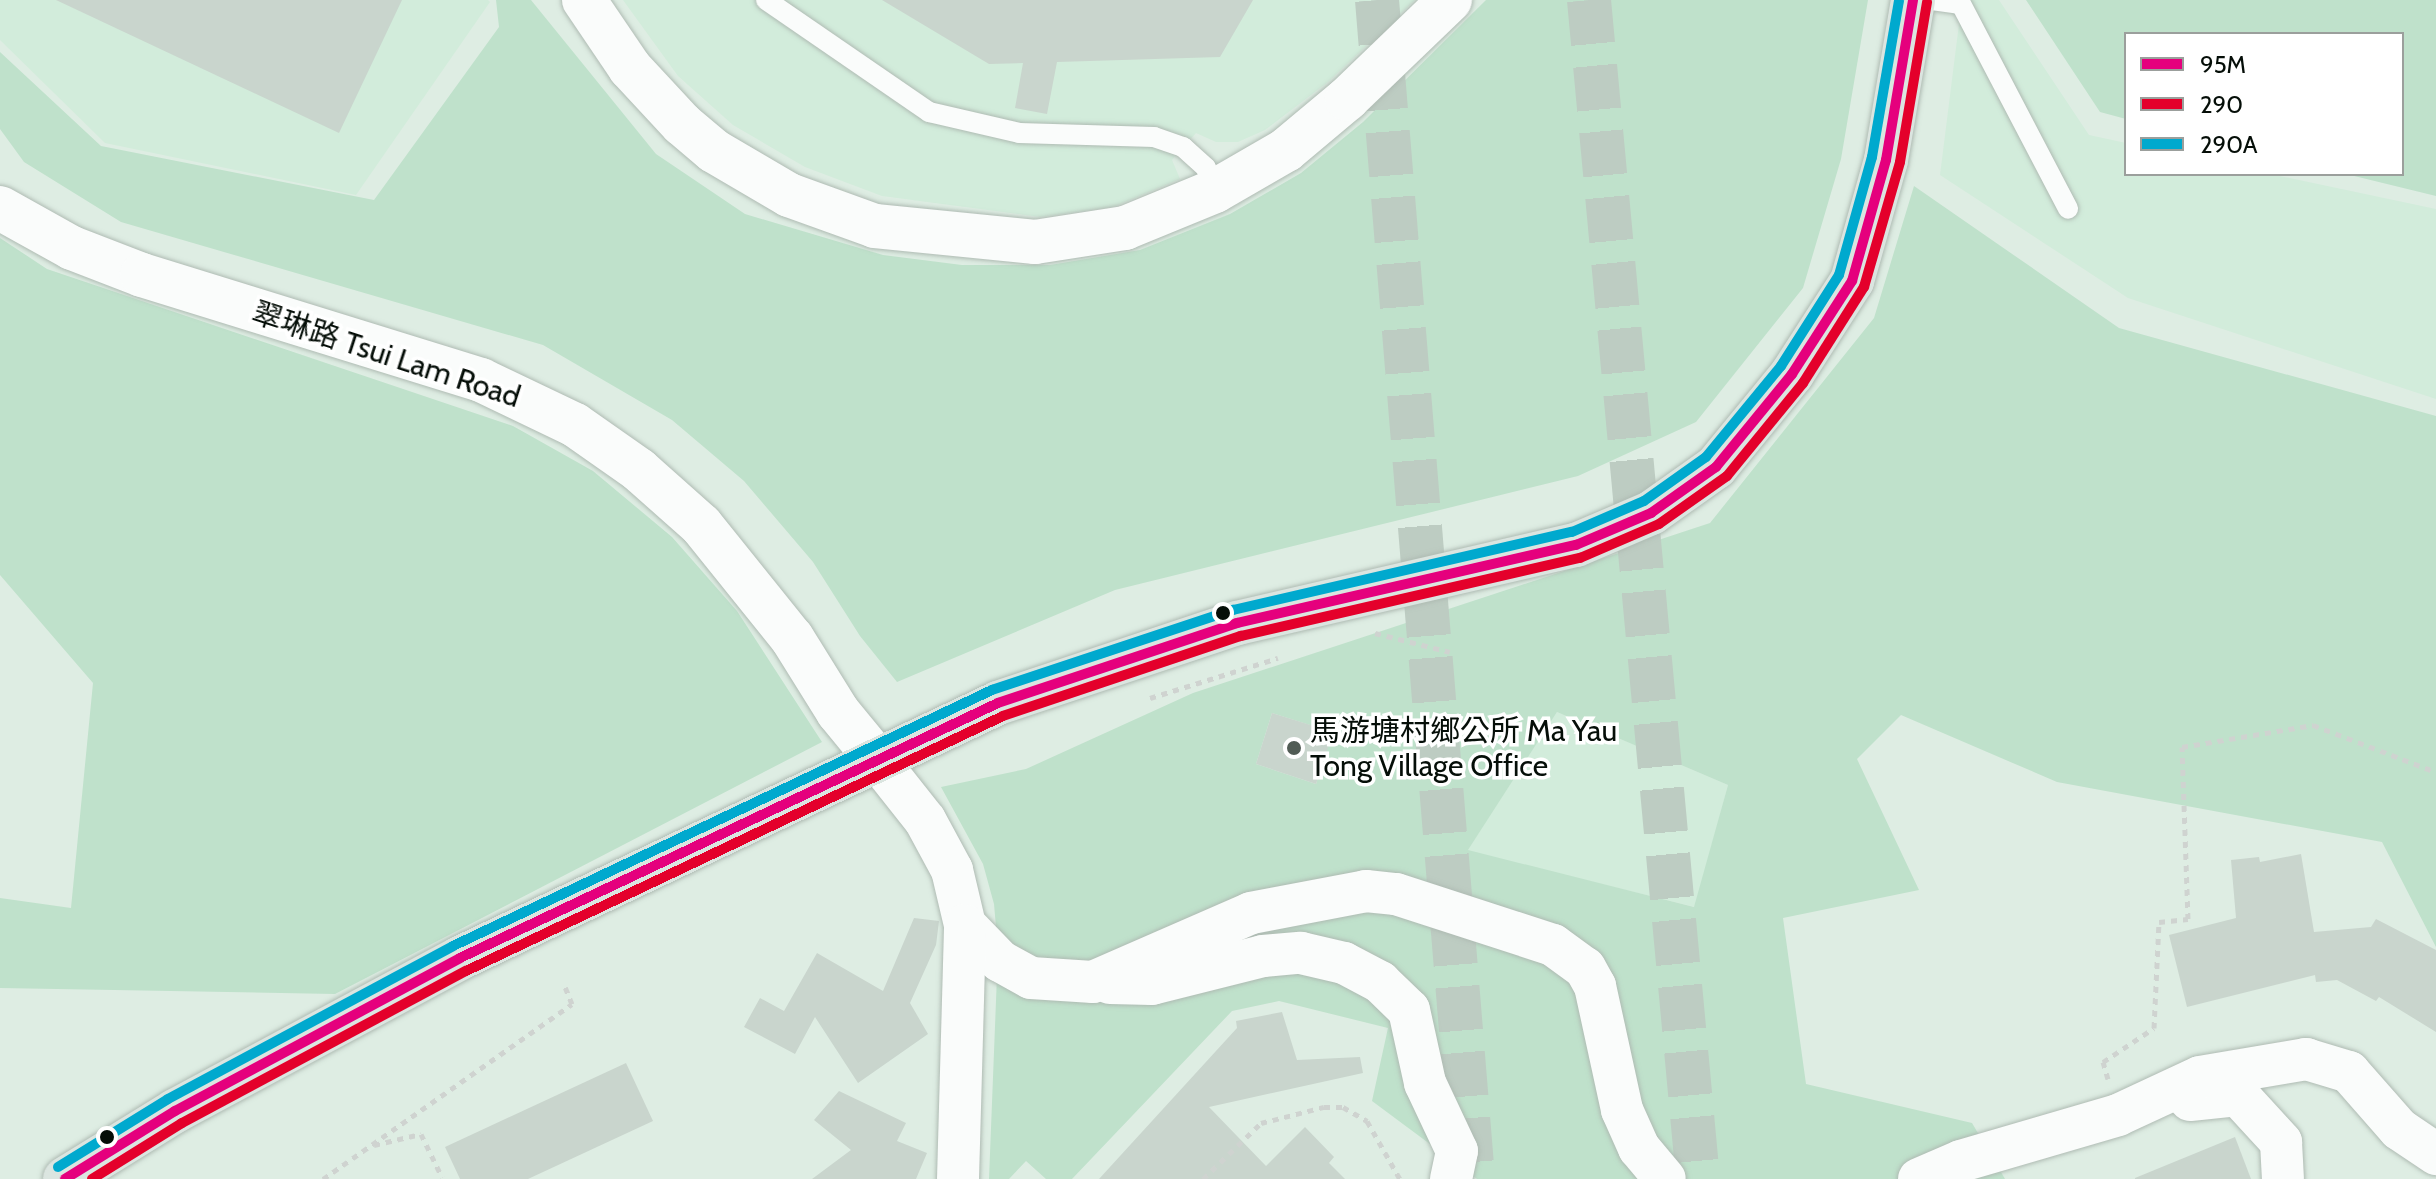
<!DOCTYPE html>
<meta charset="utf-8">
<style>
body{margin:0}
#map{position:relative;width:2436px;height:1179px;overflow:hidden;background:#deede3;font-family:Cabin,"Noto Sans TC",sans-serif}
div>[style]{position:absolute}
.built>*{inset:0;background:#d2ecdb}
.green>*{inset:0;background:#bfe1cb}
.building>*{inset:0;background:#c9d5cd}
.trunk-tunnel>*{height:44px;margin-top:-22px;transform-origin:0;background:repeating-linear-gradient(90deg,#bdccc2 0 44px,transparent 0 66px)}
.path>*{height:5px;margin-top:-2.5px;transform-origin:0;background:repeating-linear-gradient(90deg,#cfd3d0 0 6px,transparent 0 12px)}
.roads{filter:drop-shadow(0 0 2px #afbbb3) drop-shadow(0 0 2px #afbbb3)}
.service>*{height:20px;margin:-10px;padding:0 10px;transform-origin:10px;border-radius:10px;background:#fafcfb}
.minor>*{height:42px;margin:-21px;padding:0 21px;transform-origin:21px;border-radius:21px;background:#fafcfb}
.tertiary>*{height:44px;margin:-22px;padding:0 22px;transform-origin:22px;border-radius:22px;background:#fafcfb}
.primary>*{height:44px;margin:-22px;padding:0 22px;transform-origin:22px;border-radius:22px;background:#dbe5e0}
.bus-1>*{height:10px;margin:-5px;padding:0 5px;transform-origin:5px;border-radius:5px;background:#e5007d}
.bus-2>*{height:10px;margin:-5px;padding:0 5px;transform-origin:5px;border-radius:5px;background:#e4002b}
.bus-3>*{height:10px;margin:-5px;padding:0 5px;transform-origin:5px;border-radius:5px;background:#00a9ce}
.dots>*{width:22px;height:22px;translate:-50% -50%;box-sizing:border-box;border:4px solid #fff;border-radius:50%}
span{translate:-50% -50%;white-space:nowrap;text-align:center;line-height:1.15;-webkit-text-stroke:7px #fff;paint-order:stroke}
.street-label{font-size:30px;color:#050e08}
.poi-label{font-size:30px;color:#050e08}
.left{translate:0 -50%;text-align:left}
.legend{position:absolute;left:2124px;top:32px;width:280px;height:144px;box-sizing:border-box;background:#fff;border:2px solid #9b9f9c;margin:0;padding:10px 14px;list-style:none;font-size:24px;color:#050e08}
.legend li{display:flex;align-items:center;gap:16px;height:40px}
.legend b{width:40px;border:2px solid #9b9f9c}
</style>
<div id="map">
<div class="built">
<div style="clip-path:polygon(0 0,488px 0,490px 2px,356px 195px,105px 143px,0 40px)"></div>
<div style="clip-path:polygon(623px 0,1415px 0,1328px 82px,1265px 130px,1238px 142px,1216px 142px,1196px 133px,1172px 160px,1180px 179px,1113px 207px,1040px 217px,882px 196px,805px 167px,733px 125px,678px 76px)"></div>
<div style="clip-path:polygon(1962px 0,1999px 0,2089px 135px,2126px 143px,2126px 174px,2270px 174px,2436px 209px,2436px 399px,2128px 298px,1940px 175px)"></div>
<div style="clip-path:polygon(1557px 712px,1728px 785px,1695px 907px,1467px 851px)"></div>
</div>
<div class="green">
<div style="clip-path:polygon(496px 0,531px 0,656px 154px,745px 214px,883px 255px,962px 265px,1050px 265px,1140px 250px,1230px 214px,1301px 173px,1363px 122px,1486px 0,1868px 0,1841px 159px,1803px 288px,1696px 422px,1578px 476px,1115px 590px,897px 682px,860px 636px,813px 562px,744px 481px,672px 420px,543px 345px,121px 222px,24px 162px,0 129px,0 52px,101px 146px,374px 200px,499px 27px)"></div>
<div style="clip-path:polygon(2026px 0,2436px 0,2436px 196px,2346px 174px,2402px 174px,2402px 34px,2126px 34px,2126px 119px,2100px 112px)"></div>
<div style="clip-path:polygon(evenodd,1914px 186px,2119px 328px,2436px 416px,2436px 947px,2382px 842px,2057px 782px,1901px 715px,1857px 759px,1919px 890px,1783px 918px,1806px 1084px,1972px 1123px,2005px 1179px,1477px 1179px,1372px 1101px,1388px 1028px,1279px 1001px,1232px 1011px,1072px 1179px,1046px 1179px,1026px 1161px,1009px 1179px,989px 1179px,998px 950px,994px 904px,983px 864px,941px 787px,1026px 769px,1193px 693px,1710px 523px,1874px 318px,1914px 186px,1557px 712px,1728px 785px,1694px 907px,1468px 850px,1557px 712px,1914px 186px,1272px 713px,1332px 732px,1316px 784px,1256px 764px,1272px 713px)"></div>
<div style="clip-path:polygon(0 238px,47px 269px,513px 426px,593px 471px,672px 537px,737px 611px,822px 742px,335px 994px,0 988px,0 898px,71px 908px,93px 683px,0 575px)"></div>
</div>
<div class="building">
<div style="clip-path:polygon(56px 0,402px 0,339px 133px)"></div>
<div style="clip-path:polygon(882px 0,1253px 0,1220px 57px,1057px 62px,1047px 114px,1015px 108px,1023px 63px,989px 64px)"></div>
<div style="clip-path:polygon(1272px 713px,1333px 732px,1316px 784px,1256px 764px)"></div>
<div style="clip-path:polygon(2301px 854px,2314px 932px,2371px 927px,2376px 919px,2436px 950px,2436px 1032px,2379px 997px,2376px 1001px,2337px 980px,2316px 982px,2315px 975px,2187px 1007px,2169px 935px,2236px 918px,2231px 860px,2259px 857px,2260px 862px)"></div>
<div style="clip-path:polygon(914px 918px,939px 921px,936px 945px,910px 1003px,928px 1034px,858px 1083px,815px 1017px,795px 1054px,744px 1027px,760px 998px,784px 1011px,817px 953px,883px 991px)"></div>
<div style="clip-path:polygon(1282px 1012px,1297px 1060px,1360px 1057px,1363px 1073px,1209px 1107px,1266px 1166px,1305px 1127px,1334px 1157px,1329px 1163px,1345px 1179px,1099px 1179px,1237px 1028px,1236px 1021px)"></div>
<div style="clip-path:polygon(626px 1063px,653px 1121px,528px 1179px,460px 1179px,445px 1147px)"></div>
<div style="clip-path:polygon(839px 1091px,906px 1123px,897px 1141px,927px 1153px,916px 1179px,812px 1179px,851px 1150px,814px 1120px)"></div>
<div style="clip-path:polygon(2235px 1137px,2251px 1179px,2135px 1179px,2135px 1178px)"></div>
</div>
<div class="trunk-tunnel">
<div style="left:1377px;top:0;width:1183px;rotate:85.34deg"></div>
<div style="left:1589px;top:0;width:1184px;rotate:84.72deg"></div>
</div>
<div class="path">
<div style="left:1375px;top:633px;width:77px;rotate:14.2deg"></div>
<div style="left:1150px;top:698px;width:134px;rotate:-17.4deg"></div>
<div style="left:2108px;top:1079px;width:18px;rotate:-106deg"></div>
<div style="left:2103px;top:1062px;width:61px;rotate:-33.7deg"></div>
<div style="left:2154px;top:1028px;width:106px;rotate:-87.3deg"></div>
<div style="left:2159px;top:922px;width:29px;rotate:-6deg"></div>
<div style="left:2188px;top:919px;width:172px;rotate:-92deg"></div>
<div style="left:2182px;top:747px;width:133px;rotate:-9.5deg"></div>
<div style="left:2313px;top:725px;width:132px;rotate:20.9deg"></div>
<div style="left:374px;top:1145px;width:48px;rotate:-13.2deg"></div>
<div style="left:421px;top:1134px;width:48px;rotate:64deg"></div>
<div style="left:323px;top:1179px;width:304px;rotate:-35.1deg"></div>
<div style="left:572px;top:1004px;width:18px;rotate:-112deg"></div>
<div style="left:1203px;top:1179px;width:81px;rotate:-44deg"></div>
<div style="left:1261px;top:1123px;width:65px;rotate:-14.3deg"></div>
<div style="left:1324px;top:1107px;width:19px"></div>
<div style="left:1343px;top:1107px;width:28px;rotate:30deg"></div>
<div style="left:1367px;top:1121px;width:67px;rotate:60.4deg"></div>
</div>
<div class="roads">
<div class="service">
<div style="left:766px;top:0;width:198px;rotate:34.5deg"></div>
<div style="left:929px;top:112px;width:92px;rotate:13.1deg"></div>
<div style="left:1019px;top:133px;width:135px;rotate:1.7deg"></div>
<div style="left:1154px;top:137px;width:31px;rotate:19deg"></div>
<div style="left:1183px;top:147px;width:31px;rotate:42deg"></div>
<div style="left:1206px;top:168px;width:25px;rotate:69deg"></div>
<div style="left:1932px;top:0;width:29px;rotate:8deg"></div>
<div style="left:1961px;top:4px;width:231px;rotate:62.4deg"></div>
</div>
<div class="minor">
<div style="left:875px;top:757px;width:80px;rotate:51.6deg"></div>
<div style="left:925px;top:820px;width:57px;rotate:61.6deg"></div>
<div style="left:952px;top:870px;width:57px;rotate:76.7deg"></div>
<div style="left:965px;top:925px;width:50px;rotate:45.8deg"></div>
<div style="left:1000px;top:961px;width:35px;rotate:29deg"></div>
<div style="left:1031px;top:978px;width:62px;rotate:3.7deg"></div>
<div style="left:1093px;top:982px;width:172px;rotate:-23.6deg"></div>
<div style="left:1251px;top:913px;width:117px;rotate:-10.8deg"></div>
<div style="left:1366px;top:891px;width:30px;rotate:6deg"></div>
<div style="left:1396px;top:894px;width:165px;rotate:18deg"></div>
<div style="left:1553px;top:945px;width:39px;rotate:36deg"></div>
<div style="left:1585px;top:968px;width:21px;rotate:61deg"></div>
<div style="left:1595px;top:986px;width:127px;rotate:77.7deg"></div>
<div style="left:1622px;top:1110px;width:42px;rotate:65.9deg"></div>
<div style="left:1639px;top:1148px;width:40px;rotate:50deg"></div>
<div style="left:1110px;top:983px;width:42px;rotate:1.4deg"></div>
<div style="left:1152px;top:984px;width:114px;rotate:-14.2deg"></div>
<div style="left:1263px;top:956px;width:38px;rotate:-5deg"></div>
<div style="left:1301px;top:953px;width:44px;rotate:13.1deg"></div>
<div style="left:1344px;top:963px;width:41px;rotate:27.8deg"></div>
<div style="left:1380px;top:982px;width:40px;rotate:44deg"></div>
<div style="left:1409px;top:1010px;width:75px;rotate:77.6deg"></div>
<div style="left:1425px;top:1083px;width:75px;rotate:64.8deg"></div>
<div style="left:1457px;top:1151px;width:29px;rotate:102deg"></div>
<div style="left:2190px;top:1100px;width:48px;rotate:-5.9deg"></div>
<div style="left:2238px;top:1095px;width:64px;rotate:47.5deg"></div>
<div style="left:2281px;top:1142px;width:37px;rotate:87deg"></div>
<div style="left:958px;top:1179px;width:254px;rotate:-88.4deg"></div>
<div style="left:1919px;top:1179px;width:46px;rotate:-23.2deg"></div>
<div style="left:1961px;top:1161px;width:164px;rotate:-16.3deg"></div>
<div style="left:2118px;top:1115px;width:90px;rotate:-24.9deg"></div>
<div style="left:2200px;top:1077px;width:108px;rotate:-9.6deg"></div>
<div style="left:2306px;top:1059px;width:45px;rotate:16.8deg"></div>
<div style="left:2349px;top:1072px;width:76px;rotate:48.7deg"></div>
<div style="left:2399px;top:1129px;width:45px;rotate:34deg"></div>
</div>
<div class="tertiary">
<div style="left:584px;top:0;width:82px;rotate:55.9deg"></div>
<div style="left:630px;top:68px;width:76px;rotate:47.1deg"></div>
<div style="left:682px;top:124px;width:42px;rotate:40.2deg"></div>
<div style="left:714px;top:151px;width:87px;rotate:30.4deg"></div>
<div style="left:789px;top:195px;width:91px;rotate:19.8deg"></div>
<div style="left:875px;top:226px;width:161px;rotate:5.7deg"></div>
<div style="left:1035px;top:242px;width:91px;rotate:-8.8deg"></div>
<div style="left:1125px;top:228px;width:97px;rotate:-22.3deg"></div>
<div style="left:1215px;top:191px;width:82px;rotate:-30deg"></div>
<div style="left:1286px;top:150px;width:80px;rotate:-39.9deg"></div>
<div style="left:1347px;top:99px;width:143px;rotate:-43.9deg"></div>
<div style="left:0;top:208px;width:82px;rotate:29.1deg"></div>
<div style="left:72px;top:248px;width:75px;rotate:21.1deg"></div>
<div style="left:142px;top:275px;width:355px;rotate:17.2deg"></div>
<div style="left:481px;top:380px;width:104px;rotate:25.6deg"></div>
<div style="left:575px;top:425px;width:78px;rotate:35.1deg"></div>
<div style="left:639px;top:470px;width:83px;rotate:41.6deg"></div>
<div style="left:701px;top:525px;width:145px;rotate:51.2deg"></div>
<div style="left:792px;top:638px;width:87px;rotate:58.1deg"></div>
<div style="left:838px;top:712px;width:58px;rotate:50.6deg"></div>
</div>
<div class="primary">
<div style="left:65px;top:1179px;width:129px;rotate:-31.7deg"></div>
<div style="left:175px;top:1111px;width:323px;rotate:-28.2deg"></div>
<div style="left:460px;top:958px;width:595px;rotate:-25.36deg"></div>
<div style="left:998px;top:703px;width:252px;rotate:-18.5deg"></div>
<div style="left:1237px;top:623px;width:348px;rotate:-13deg"></div>
<div style="left:1576px;top:545px;width:82px;rotate:-23.1deg"></div>
<div style="left:1651px;top:513px;width:80px;rotate:-35.3deg"></div>
<div style="left:1716px;top:467px;width:120px;rotate:-50.7deg"></div>
<div style="left:1792px;top:374px;width:111px;rotate:-57.2deg"></div>
<div style="left:1852px;top:281px;width:126px;rotate:-74.3deg"></div>
<div style="left:1886px;top:160px;width:162px;rotate:-80.4deg"></div>
</div>
</div>
<div class="bus-1">
<div style="left:65px;top:1179px;width:129px;rotate:-31.7deg"></div>
<div style="left:175px;top:1111px;width:323px;rotate:-28.2deg"></div>
<div style="left:460px;top:958px;width:595px;rotate:-25.36deg"></div>
<div style="left:998px;top:703px;width:252px;rotate:-18.5deg"></div>
<div style="left:1237px;top:623px;width:348px;rotate:-13deg"></div>
<div style="left:1576px;top:545px;width:82px;rotate:-23.1deg"></div>
<div style="left:1651px;top:513px;width:80px;rotate:-35.3deg"></div>
<div style="left:1716px;top:467px;width:120px;rotate:-50.7deg"></div>
<div style="left:1792px;top:374px;width:111px;rotate:-57.2deg"></div>
<div style="left:1852px;top:281px;width:126px;rotate:-74.3deg"></div>
<div style="left:1886px;top:160px;width:162px;rotate:-80.4deg"></div>
</div>
<div class="bus-2">
<div style="left:92px;top:1179px;width:106px;rotate:-31.9deg"></div>
<div style="left:182px;top:1123px;width:322px;rotate:-28.2deg"></div>
<div style="left:466px;top:971px;width:594px;rotate:-25.4deg"></div>
<div style="left:1003px;top:716px;width:251px;rotate:-18.6deg"></div>
<div style="left:1241px;top:636px;width:348px;rotate:-13deg"></div>
<div style="left:1580px;top:558px;width:86px;rotate:-23.3deg"></div>
<div style="left:1659px;top:524px;width:83px;rotate:-35.2deg"></div>
<div style="left:1727px;top:476px;width:120px;rotate:-50.7deg"></div>
<div style="left:1803px;top:383px;width:114px;rotate:-57.6deg"></div>
<div style="left:1864px;top:287px;width:130px;rotate:-73.9deg"></div>
<div style="left:1900px;top:162px;width:162px;rotate:-80.4deg"></div>
</div>
<div class="bus-3">
<div style="left:58px;top:1167px;width:129px;rotate:-31.7deg"></div>
<div style="left:168px;top:1099px;width:323px;rotate:-28.2deg"></div>
<div style="left:453px;top:946px;width:597px;rotate:-25.41deg"></div>
<div style="left:992px;top:690px;width:254px;rotate:-18.4deg"></div>
<div style="left:1233px;top:610px;width:348px;rotate:-13deg"></div>
<div style="left:1572px;top:532px;width:78px;rotate:-23.3deg"></div>
<div style="left:1644px;top:501px;width:76px;rotate:-35.4deg"></div>
<div style="left:1706px;top:457px;width:118px;rotate:-50.5deg"></div>
<div style="left:1781px;top:366px;width:108px;rotate:-57.5deg"></div>
<div style="left:1839px;top:275px;width:123px;rotate:-74.4deg"></div>
<div style="left:1872px;top:157px;width:159px;rotate:-80.2deg"></div>
</div>
<div class="dots">
<div style="left:1223px;top:613px;background:#050e08"></div>
<div style="left:1294px;top:748px;background:#515c55"></div>
<div style="left:107px;top:1137px;background:#050e08"></div>
</div>
<div class="street-label">
<span style="left:386px;top:355px;rotate:18deg">翠琳路 Tsui Lam Road</span>
</div>
<div class="poi-label">
<span class="left" style="left:1310px;top:748px">馬游塘村鄉公所 Ma Yau<br>Tong Village Office</span>
</div>
<ul class="legend">
<li><b style="height:10px;background:#e5007d"></b>95M</li>
<li><b style="height:10px;background:#e4002b"></b>290</li>
<li><b style="height:10px;background:#00a9ce"></b>290A</li>
</ul>
</div>
